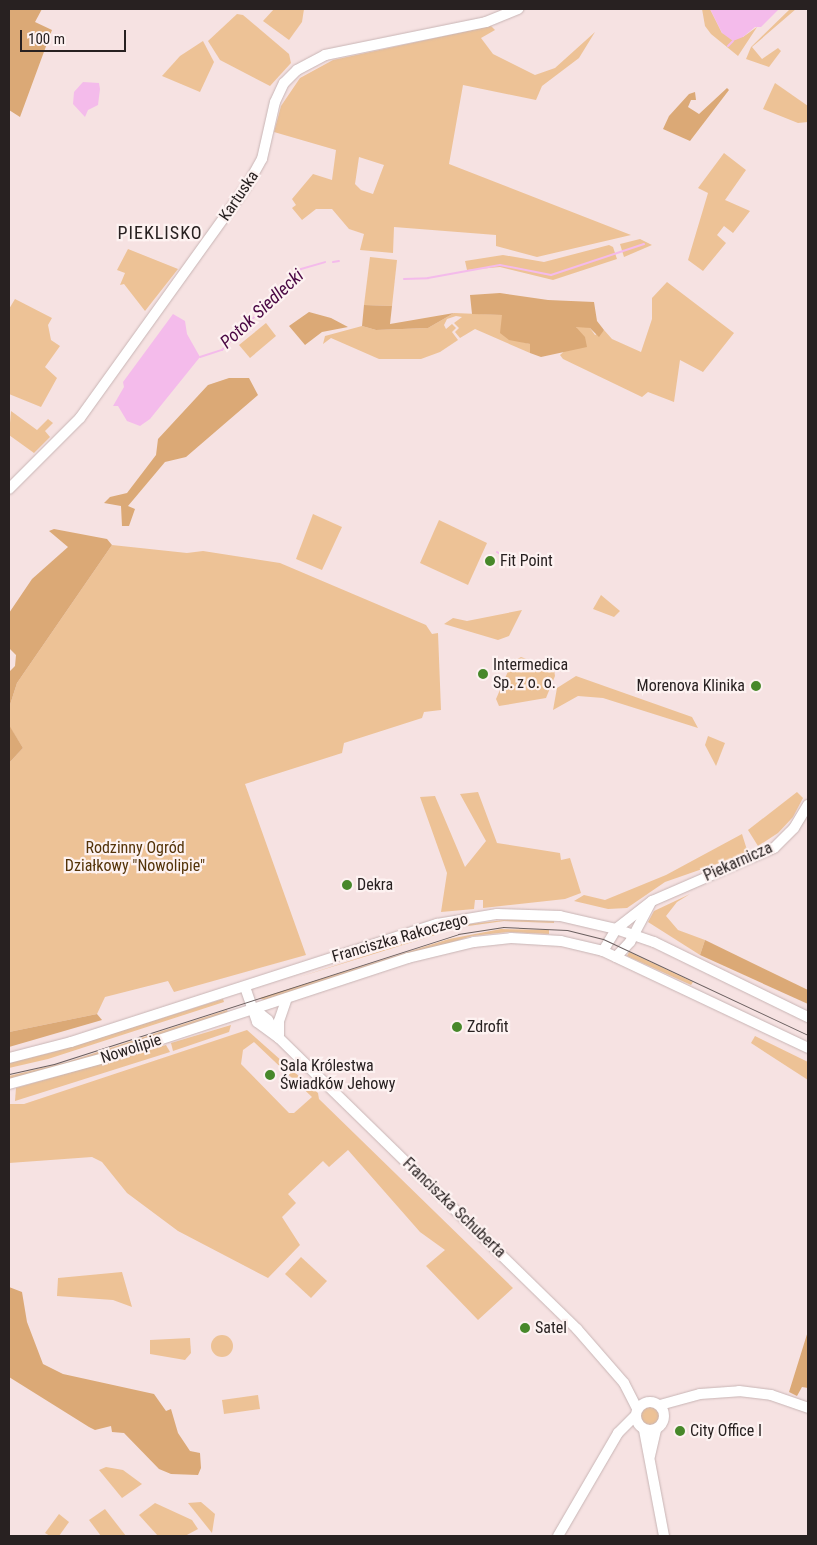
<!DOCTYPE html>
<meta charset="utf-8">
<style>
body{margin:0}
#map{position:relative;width:817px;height:1545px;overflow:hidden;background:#f6e2e2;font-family:"Roboto Condensed",sans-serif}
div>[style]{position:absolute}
.green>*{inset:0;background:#edc296}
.round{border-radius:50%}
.forest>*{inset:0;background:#dba976}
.water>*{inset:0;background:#f4bbeb}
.stream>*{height:2px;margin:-1px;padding:0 1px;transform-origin:1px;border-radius:1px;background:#f4bbeb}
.roads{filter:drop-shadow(0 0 1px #c8b5b5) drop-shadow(0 0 1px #c8b5b5)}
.secondary>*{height:10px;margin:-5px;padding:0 5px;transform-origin:5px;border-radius:5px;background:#fff}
.secondary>.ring{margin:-5px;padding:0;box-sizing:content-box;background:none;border:10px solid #fff;border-radius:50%}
.tram>*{height:1px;margin:-0.5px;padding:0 0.5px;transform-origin:0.5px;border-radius:0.5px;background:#6a5f5f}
.dots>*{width:14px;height:14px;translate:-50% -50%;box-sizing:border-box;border:2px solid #fdf2f1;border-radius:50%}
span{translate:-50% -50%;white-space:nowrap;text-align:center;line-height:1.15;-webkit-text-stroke:4.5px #fdf2f1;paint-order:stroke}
.street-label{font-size:16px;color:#282121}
.poi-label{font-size:16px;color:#282121}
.left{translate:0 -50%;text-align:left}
.right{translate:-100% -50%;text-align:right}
.park-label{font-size:16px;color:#543308}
.neighbourhood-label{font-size:18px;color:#282121;letter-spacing:1px}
.water-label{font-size:18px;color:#490643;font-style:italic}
.frame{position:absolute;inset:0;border:10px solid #282121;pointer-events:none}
.scale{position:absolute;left:20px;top:30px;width:106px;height:22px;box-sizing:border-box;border:2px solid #282121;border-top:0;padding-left:6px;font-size:15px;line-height:18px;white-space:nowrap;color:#282121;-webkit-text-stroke:4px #fdf2f1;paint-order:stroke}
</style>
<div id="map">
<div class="green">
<div style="clip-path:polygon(274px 9px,304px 9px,302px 22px,289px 40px,263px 21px)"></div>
<div style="clip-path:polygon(702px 9px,710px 9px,722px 33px,743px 37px,757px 27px,738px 56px,711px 34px,705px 26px)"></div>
<div style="clip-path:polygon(790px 9px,796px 9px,752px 47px,762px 59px,778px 48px,781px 51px,769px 67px,746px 59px,751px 47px)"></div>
<div style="clip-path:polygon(237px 14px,243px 15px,289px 54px,291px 63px,270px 86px,220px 60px,208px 41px)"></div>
<div style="clip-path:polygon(evenodd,491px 26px,495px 30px,481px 38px,493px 54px,535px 75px,555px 68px,595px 32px,579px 58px,542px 86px,536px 100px,463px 85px,449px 164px,631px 235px,537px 257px,496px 246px,496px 235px,394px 227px,393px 253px,360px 250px,364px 234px,349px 229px,332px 209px,316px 209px,302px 220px,292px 208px,296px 205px,292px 199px,313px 174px,332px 180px,336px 150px,274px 132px,281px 106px,300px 78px,333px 60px,491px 26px,359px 157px,384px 165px,373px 194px,361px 190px,355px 184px,359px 157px)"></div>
<div style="clip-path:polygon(203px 41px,214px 62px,200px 92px,162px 76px,180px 56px)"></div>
<div style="clip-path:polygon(775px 83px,808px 106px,808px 122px,798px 123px,763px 109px)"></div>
<div style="clip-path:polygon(724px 153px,746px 170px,725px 200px,750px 211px,733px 233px,724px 226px,717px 235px,726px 243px,703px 271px,688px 260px,708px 193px,698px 188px)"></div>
<div style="clip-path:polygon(640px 239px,652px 245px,624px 257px,620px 244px)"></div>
<div style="clip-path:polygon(609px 245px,613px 247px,617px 259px,553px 280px,500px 267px,467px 270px,465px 261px,503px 255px,544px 262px)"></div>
<div style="clip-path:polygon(128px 249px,178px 269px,145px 311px,124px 284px,120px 285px,125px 273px,117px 270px)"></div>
<div style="clip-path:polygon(370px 257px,397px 260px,392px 306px,364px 305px)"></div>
<div style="clip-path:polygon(667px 282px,734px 333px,703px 372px,680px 360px,674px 402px,648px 392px,642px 397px,563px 359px,560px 355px,567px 349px,585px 342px,576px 327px,581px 325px,590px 328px,595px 335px,604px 330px,612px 339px,641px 352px,652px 319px,652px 298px)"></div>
<div style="clip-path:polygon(15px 299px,52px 318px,48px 325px,51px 340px,60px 346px,45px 367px,57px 378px,41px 407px,9px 394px,9px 309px)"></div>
<div style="clip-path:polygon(454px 313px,503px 315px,507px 338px,530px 344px,530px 353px,475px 329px,460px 338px,455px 332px,459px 328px,454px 323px,462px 317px,456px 316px,447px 319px,444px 325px,446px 329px,452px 324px,456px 328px,452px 332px,458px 340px,440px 352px,421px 359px,379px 359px,331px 338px,323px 344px,325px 336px,362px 326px,376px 330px,428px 328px)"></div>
<div style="clip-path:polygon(266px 323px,276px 336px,250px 358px,239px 345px)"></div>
<div style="clip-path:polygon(11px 411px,37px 430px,48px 419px,53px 423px,45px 431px,50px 437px,34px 453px,9px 435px)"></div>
<div style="clip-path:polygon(313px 514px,342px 527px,322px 570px,296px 559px)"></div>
<div style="clip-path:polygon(439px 520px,487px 543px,468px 585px,420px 563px)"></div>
<div style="clip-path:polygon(112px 545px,187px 553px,203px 551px,280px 563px,426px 625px,432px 634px,438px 633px,441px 710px,424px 712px,422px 718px,344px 743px,342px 753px,245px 784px,306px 955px,174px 992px,168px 981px,105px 997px,97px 1014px,9px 1032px,9px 763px,23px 748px,9px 726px,9px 708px,17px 683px)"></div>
<div style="clip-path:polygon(601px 595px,620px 611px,614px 617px,593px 609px)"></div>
<div style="clip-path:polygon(522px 610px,509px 636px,498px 640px,444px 624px,453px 618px,467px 621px)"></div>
<div style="clip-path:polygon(521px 657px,554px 669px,555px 676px,546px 698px,499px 706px,496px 699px,512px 662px)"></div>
<div style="clip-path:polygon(576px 676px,692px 717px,698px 728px,603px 698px,578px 696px,553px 710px,557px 688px)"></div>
<div style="clip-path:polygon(708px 736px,725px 743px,716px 766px,705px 745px)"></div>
<div style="clip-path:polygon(478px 792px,497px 843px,560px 853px,561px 860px,570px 858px,581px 893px,565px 899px,483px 908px,483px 900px,475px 900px,474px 909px,441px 912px,447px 873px,420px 797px,435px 796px,465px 867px,486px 841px,460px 794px)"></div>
<div style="clip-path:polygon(797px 792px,803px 798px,793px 817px,778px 833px,758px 846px,748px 830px)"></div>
<div style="clip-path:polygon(742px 834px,748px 853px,665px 882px,627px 908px,608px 909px,574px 901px,584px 895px,605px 900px,666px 875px)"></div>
<div style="clip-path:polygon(690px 894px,677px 902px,666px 916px,678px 930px,705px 940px,700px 955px,648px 922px,654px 911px)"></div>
<div style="clip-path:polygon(512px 919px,554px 919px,554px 923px,504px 921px,461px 927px,296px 978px,462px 925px)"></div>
<div style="clip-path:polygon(501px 929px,549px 930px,549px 934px,508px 932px,472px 936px,264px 1000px,260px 998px,449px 939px)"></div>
<div style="clip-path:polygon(629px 952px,693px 982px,691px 985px,627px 956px)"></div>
<div style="clip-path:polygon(223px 999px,224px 1002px,48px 1059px,9px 1068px,9px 1063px,57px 1051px)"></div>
<div style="clip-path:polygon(227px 1010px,228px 1013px,57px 1069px,9px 1079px,9px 1076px,67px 1062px)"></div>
<div style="clip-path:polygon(231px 1025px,229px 1032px,173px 1051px,171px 1043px)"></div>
<div style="clip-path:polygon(evenodd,247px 1030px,318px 1093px,319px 1099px,513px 1288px,478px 1320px,426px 1266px,445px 1250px,420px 1232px,348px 1150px,329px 1167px,323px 1161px,288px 1194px,296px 1203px,282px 1217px,300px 1245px,268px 1278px,178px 1231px,127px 1193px,102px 1162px,92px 1157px,9px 1163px,9px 1104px,24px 1104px,247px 1030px,254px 1042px,312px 1097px,294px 1113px,289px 1113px,241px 1064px,243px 1050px,254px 1042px)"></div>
<div style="clip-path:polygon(755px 1036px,808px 1062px,808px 1080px,751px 1043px)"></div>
<div style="clip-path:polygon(166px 1045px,170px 1052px,15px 1101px,16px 1088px)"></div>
<div style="clip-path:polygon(301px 1257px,327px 1281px,311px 1298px,285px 1274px)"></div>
<div style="clip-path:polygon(122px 1272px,132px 1307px,113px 1300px,57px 1296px,58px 1278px)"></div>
<div class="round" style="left:211px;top:1335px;width:22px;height:22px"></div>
<div style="clip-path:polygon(190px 1338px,191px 1353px,185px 1360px,150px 1354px,150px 1340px)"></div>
<div style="clip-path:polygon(258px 1395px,260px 1409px,224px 1414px,222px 1400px)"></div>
<div class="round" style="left:641px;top:1407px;width:18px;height:18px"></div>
<div style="clip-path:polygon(106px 1467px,123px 1470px,142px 1484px,122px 1498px,99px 1470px)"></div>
<div style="clip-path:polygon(201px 1502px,215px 1514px,212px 1533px,188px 1503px)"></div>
<div style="clip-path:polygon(155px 1503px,192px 1520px,198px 1529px,185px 1536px,158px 1536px,139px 1515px)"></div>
<div style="clip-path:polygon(105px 1509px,126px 1536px,101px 1536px,89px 1520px)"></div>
<div style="clip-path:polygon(59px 1514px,69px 1522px,59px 1536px,50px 1536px,45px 1533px)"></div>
</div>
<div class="forest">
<div style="clip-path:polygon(9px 9px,42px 9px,35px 22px,52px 30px,20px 117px,9px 110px)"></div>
<div style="clip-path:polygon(727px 88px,729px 90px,690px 141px,663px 129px,669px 116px,689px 94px,695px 92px,696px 100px,691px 100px,688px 107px,699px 114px)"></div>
<div style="clip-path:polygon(500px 293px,548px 300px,594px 302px,597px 321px,604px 330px,599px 337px,590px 328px,576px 327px,585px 337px,587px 347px,541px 357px,530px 353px,530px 344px,509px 340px,500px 333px,502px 315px,472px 314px,470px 295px)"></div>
<div style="clip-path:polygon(364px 305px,392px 306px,390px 324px,454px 313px,428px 328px,376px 330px,362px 326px)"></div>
<div style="clip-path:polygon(309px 312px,331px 318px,348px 327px,322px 332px,305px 345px,289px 326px)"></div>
<div style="clip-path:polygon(229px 378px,249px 378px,258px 395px,186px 457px,165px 462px,128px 506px,135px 509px,129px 526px,122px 526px,121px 506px,104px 503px,110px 497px,127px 493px,156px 455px,158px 439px,208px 385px)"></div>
<div style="clip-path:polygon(54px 529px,107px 539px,112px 545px,17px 683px,9px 708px,9px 672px,15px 666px,16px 655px,9px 648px,9px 613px,32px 579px,68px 547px,49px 531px)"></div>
<div style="clip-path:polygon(9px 725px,23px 748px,9px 763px)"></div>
<div style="clip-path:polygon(705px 940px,808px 990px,808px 1004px,700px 955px)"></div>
<div style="clip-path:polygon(97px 1014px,102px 1020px,9px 1047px,9px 1032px)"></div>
<div style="clip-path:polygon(9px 1287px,22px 1292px,27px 1322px,43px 1364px,63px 1374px,154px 1394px,166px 1411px,171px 1409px,178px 1433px,190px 1451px,200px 1453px,201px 1468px,198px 1475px,171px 1474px,159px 1469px,124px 1433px,112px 1432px,111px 1426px,95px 1430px,89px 1427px,9px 1377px)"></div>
<div style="clip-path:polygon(808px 1331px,808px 1388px,802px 1387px,797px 1396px,789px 1392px)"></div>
</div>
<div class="water">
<div style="clip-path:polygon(710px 9px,779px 9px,761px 27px,755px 27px,743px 37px,733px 41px,722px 33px)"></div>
<div style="clip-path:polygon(83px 82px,99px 83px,100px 89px,98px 105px,88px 110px,85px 117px,73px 104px,74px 92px)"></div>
<div style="clip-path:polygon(173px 314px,185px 321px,187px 334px,200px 357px,150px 419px,140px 426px,127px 421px,118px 406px,113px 406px,124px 387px,123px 382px)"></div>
</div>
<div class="stream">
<div style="left:728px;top:46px;width:7px;rotate:-45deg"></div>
<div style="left:333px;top:262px;width:6px;rotate:-9deg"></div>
<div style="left:404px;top:279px;width:24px;rotate:-2deg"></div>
<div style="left:428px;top:278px;width:73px;rotate:-10.2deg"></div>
<div style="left:500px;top:265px;width:52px;rotate:11.1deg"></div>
<div style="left:551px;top:275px;width:98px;rotate:-18.4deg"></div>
<div style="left:200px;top:357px;width:23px;rotate:-18deg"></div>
<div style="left:222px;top:350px;width:113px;rotate:-45.7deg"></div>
<div style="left:301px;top:269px;width:25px;rotate:-16deg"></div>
<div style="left:497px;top:552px;width:4px;rotate:34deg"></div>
</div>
<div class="roads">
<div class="secondary">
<div style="left:9px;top:489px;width:100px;rotate:-45deg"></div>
<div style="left:80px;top:418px;width:288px;rotate:-54.3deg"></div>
<div style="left:248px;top:184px;width:29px;rotate:-61deg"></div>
<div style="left:262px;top:159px;width:58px;rotate:-77.2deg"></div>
<div style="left:275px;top:102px;width:21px;rotate:-65deg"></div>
<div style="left:284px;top:83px;width:18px;rotate:-45deg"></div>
<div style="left:297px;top:70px;width:32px;rotate:-28deg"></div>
<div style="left:325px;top:55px;width:164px;rotate:-11.6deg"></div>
<div style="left:486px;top:22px;width:35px;rotate:-22deg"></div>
<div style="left:603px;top:951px;width:26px;rotate:-59deg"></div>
<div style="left:616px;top:929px;width:46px;rotate:-37.9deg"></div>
<div style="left:652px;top:901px;width:133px;rotate:-23.5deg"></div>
<div style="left:774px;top:848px;width:28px;rotate:-45deg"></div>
<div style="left:794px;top:828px;width:27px;rotate:-59deg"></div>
<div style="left:616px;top:957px;width:21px;rotate:-47deg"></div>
<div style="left:630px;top:942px;width:43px;rotate:-62.2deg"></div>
<div style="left:245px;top:987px;width:37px;rotate:71deg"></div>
<div style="left:257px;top:1022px;width:27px;rotate:36deg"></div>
<div style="left:253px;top:1008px;width:19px;rotate:39deg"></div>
<div style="left:268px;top:1020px;width:21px;rotate:59deg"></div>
<div style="left:279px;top:1038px;width:67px;rotate:44.4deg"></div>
<div style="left:327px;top:1085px;width:349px;rotate:44.3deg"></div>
<div style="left:577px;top:1329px;width:72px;rotate:49deg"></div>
<div style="left:624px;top:1383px;width:29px;rotate:63deg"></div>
<div style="left:279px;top:1035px;width:14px;rotate:-90deg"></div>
<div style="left:279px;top:1021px;width:24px;rotate:-71deg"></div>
<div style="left:9px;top:1058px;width:64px;rotate:-14.5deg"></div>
<div style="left:71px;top:1042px;width:385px;rotate:-17.9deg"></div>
<div style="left:437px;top:924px;width:61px;rotate:-9.5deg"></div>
<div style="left:497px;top:914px;width:63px;rotate:1.8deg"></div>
<div style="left:560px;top:916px;width:57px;rotate:13.1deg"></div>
<div style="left:616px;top:929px;width:40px;rotate:18.9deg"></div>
<div style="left:654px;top:942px;width:171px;rotate:26deg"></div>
<div style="left:9px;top:1084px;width:98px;rotate:-15.3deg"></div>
<div style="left:104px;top:1058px;width:320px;rotate:-18.2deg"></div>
<div style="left:408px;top:958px;width:68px;rotate:-13.6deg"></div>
<div style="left:474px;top:942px;width:37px;rotate:-6deg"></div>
<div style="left:511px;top:938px;width:50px;rotate:3.4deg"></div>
<div style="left:561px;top:941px;width:43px;rotate:13.4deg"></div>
<div style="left:603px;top:951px;width:227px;rotate:25.3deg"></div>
<div class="ring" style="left:636px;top:1402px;width:18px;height:18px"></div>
<div style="left:660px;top:1405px;width:41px;rotate:-15.4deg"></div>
<div style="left:700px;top:1394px;width:39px;rotate:-4deg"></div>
<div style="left:739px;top:1391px;width:32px;rotate:7deg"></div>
<div style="left:771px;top:1395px;width:39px;rotate:19deg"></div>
<div style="left:644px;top:1430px;width:108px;rotate:79.3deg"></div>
<div style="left:650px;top:1456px;width:28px;rotate:-77deg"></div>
<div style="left:558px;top:1536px;width:119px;rotate:-59.8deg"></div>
<div style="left:618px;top:1433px;width:24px;rotate:-45deg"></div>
</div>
</div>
<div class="tram">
<div style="left:9px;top:1074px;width:46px;rotate:-12.5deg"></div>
<div style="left:54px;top:1064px;width:424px;rotate:-17.8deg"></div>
<div style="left:458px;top:934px;width:46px;rotate:-8.8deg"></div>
<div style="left:503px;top:927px;width:64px;rotate:2.7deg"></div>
<div style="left:567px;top:930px;width:37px;rotate:14deg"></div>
<div style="left:603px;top:939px;width:226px;rotate:25.1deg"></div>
</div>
<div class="dots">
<div style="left:490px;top:561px;background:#47882a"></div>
<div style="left:483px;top:674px;background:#47882a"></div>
<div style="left:756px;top:686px;background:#47882a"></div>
<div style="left:347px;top:885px;background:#47882a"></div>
<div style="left:457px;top:1027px;background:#47882a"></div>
<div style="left:270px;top:1075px;background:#47882a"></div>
<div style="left:525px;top:1328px;background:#47882a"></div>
<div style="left:680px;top:1431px;background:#47882a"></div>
</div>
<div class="street-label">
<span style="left:239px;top:196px;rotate:-56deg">Kartuska</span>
<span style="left:738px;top:862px;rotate:-24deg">Piekarnicza</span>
<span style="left:400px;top:938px;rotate:-16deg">Franciszka Rakoczego</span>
<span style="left:131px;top:1049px;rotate:-18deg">Nowolipie</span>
<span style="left:454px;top:1208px;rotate:44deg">Franciszka Schuberta</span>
</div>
<div class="poi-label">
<span class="left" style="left:500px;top:561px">Fit Point</span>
<span class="left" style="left:493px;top:674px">Intermedica<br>Sp. z o. o.</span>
<span class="right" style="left:745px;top:686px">Morenova Klinika</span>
<span class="left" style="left:357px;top:885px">Dekra</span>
<span class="left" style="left:467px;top:1027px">Zdrofit</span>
<span class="left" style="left:280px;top:1075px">Sala Królestwa<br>Świadków Jehowy</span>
<span class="left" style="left:535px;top:1328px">Satel</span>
<span class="left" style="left:690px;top:1431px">City Office I</span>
</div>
<div class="park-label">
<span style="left:135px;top:857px">Rodzinny Ogród<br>Działkowy "Nowolipie"</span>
</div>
<div class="neighbourhood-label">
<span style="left:160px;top:233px">PIEKLISKO</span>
</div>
<div class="water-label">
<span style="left:262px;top:309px;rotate:-43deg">Potok Siedlecki</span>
</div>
<div class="frame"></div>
<div class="scale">100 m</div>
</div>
